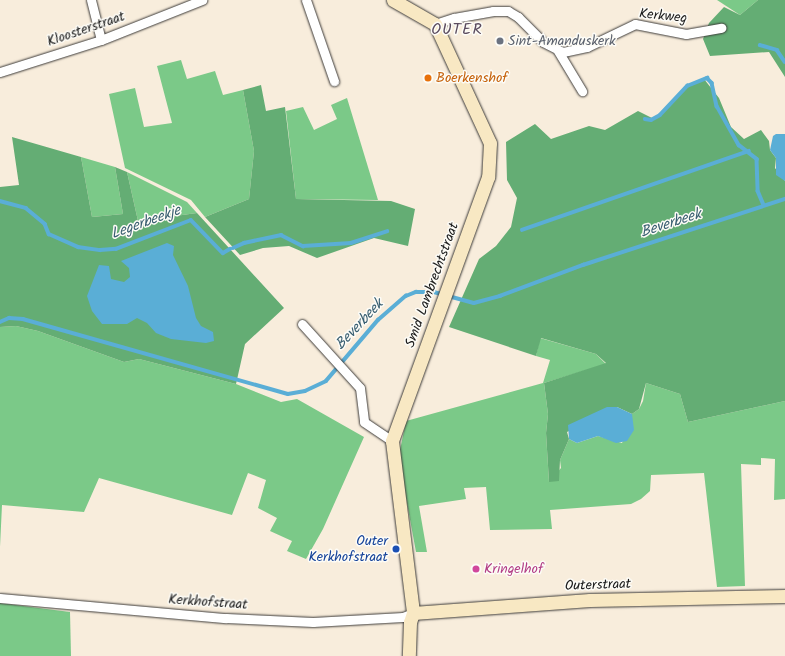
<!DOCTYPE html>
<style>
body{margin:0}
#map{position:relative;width:785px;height:656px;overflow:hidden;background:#f8eddc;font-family:Kalam,sans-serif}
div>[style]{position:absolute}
.green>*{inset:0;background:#7bc988}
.forest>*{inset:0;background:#64ad74}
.water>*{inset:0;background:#5aaed6}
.stream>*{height:3.5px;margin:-1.75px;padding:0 1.75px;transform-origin:1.75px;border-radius:1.75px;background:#5aaed6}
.roads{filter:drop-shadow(0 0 1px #3d3b39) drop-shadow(0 0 1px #3d3b39)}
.street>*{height:9px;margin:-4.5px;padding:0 4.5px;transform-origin:4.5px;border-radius:4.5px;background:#fff}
.secondary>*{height:13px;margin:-6.5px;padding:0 6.5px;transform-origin:6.5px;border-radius:6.5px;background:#f8e8c3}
.dots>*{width:11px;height:11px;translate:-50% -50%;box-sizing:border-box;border:2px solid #fdfcf7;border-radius:50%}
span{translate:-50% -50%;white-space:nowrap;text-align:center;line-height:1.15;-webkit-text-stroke:3px #fdfcf7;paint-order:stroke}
.street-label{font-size:14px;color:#1c1c1c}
.worship-label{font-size:14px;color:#5b616d}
.left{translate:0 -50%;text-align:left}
.food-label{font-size:14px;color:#c56008}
.transit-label{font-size:14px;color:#164399}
.right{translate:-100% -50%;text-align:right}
.hotel-label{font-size:14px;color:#b23c85}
.water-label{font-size:15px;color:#385e70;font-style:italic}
.quarter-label{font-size:16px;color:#5b4c5f;letter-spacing:1px}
</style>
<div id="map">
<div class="green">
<i style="clip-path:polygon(717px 0,758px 0,740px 15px)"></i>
<i style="clip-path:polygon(181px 60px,187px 79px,215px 71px,223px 95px,243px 90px,254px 151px,249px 199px,205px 217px,191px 200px,125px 168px,109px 94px,135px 88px,144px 127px,172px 123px,157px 66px)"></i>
<i style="clip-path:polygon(347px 98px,378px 200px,296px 199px,286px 111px,303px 107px,314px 130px,337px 119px,331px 105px)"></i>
<i style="clip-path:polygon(81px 157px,115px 167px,123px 214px,92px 217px)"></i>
<i style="clip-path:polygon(127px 172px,187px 202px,197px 213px,138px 221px)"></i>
<i style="clip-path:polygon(16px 326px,38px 331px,124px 362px,139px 359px,236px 384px,281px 402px,297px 399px,364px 437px,323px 529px,306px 559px,287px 551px,292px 541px,270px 531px,277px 518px,258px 508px,266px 480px,248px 473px,232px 515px,99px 478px,84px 512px,2px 505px,0 547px,0 327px)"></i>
<i style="clip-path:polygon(540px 338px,596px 354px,606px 364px,544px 383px,548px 414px,546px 433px,549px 482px,561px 468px,560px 460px,569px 439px,577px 443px,598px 436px,622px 443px,632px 418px,632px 414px,639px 409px,643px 401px,646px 383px,680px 394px,688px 422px,785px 401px,785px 499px,774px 500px,775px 459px,761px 458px,761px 465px,741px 464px,745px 586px,717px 587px,704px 473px,651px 475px,650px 491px,641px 499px,631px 504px,550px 510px,552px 529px,490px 530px,486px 487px,464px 488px,466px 499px,419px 506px,427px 552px,416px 552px,402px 476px,400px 450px,406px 421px,543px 383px,550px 360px,536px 356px)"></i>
<i style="clip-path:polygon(0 603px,70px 612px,71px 656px,0 656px)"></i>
</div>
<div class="forest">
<i style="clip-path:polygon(758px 0,785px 0,785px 77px,769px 52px,710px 56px,703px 39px,709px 23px,724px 7px,740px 15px)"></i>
<i style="clip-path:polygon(704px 79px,719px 98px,731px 127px,744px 139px,761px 130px,769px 141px,770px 150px,776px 158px,775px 168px,785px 181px,785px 401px,688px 422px,680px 394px,646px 383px,639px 409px,632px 414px,617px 407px,567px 432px,569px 439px,560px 460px,559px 481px,549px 482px,546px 433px,548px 414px,544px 383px,606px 363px,596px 354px,541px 338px,536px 356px,449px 327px,479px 259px,496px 246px,511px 227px,517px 198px,507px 180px,506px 142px,535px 124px,551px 139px,589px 126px,605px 130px,638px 111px,654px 119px,683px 89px)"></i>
<i style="clip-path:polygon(261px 85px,266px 111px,285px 107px,296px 199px,391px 201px,415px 209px,408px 246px,374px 238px,317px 258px,289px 246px,263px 248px,240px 255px,205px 217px,249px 199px,254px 151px,243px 90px)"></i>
<i style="clip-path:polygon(12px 137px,81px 157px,92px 217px,123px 214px,115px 167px,127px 172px,138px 221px,197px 213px,284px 308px,245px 344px,236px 384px,139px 359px,124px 362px,38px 331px,16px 326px,0 327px,0 187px,19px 185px)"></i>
</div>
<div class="water">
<i style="clip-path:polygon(776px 134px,785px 134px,785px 181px,776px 175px,776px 158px,770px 150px,773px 136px)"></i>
<i style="clip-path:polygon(167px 243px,174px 246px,173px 255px,188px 286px,196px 318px,201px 326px,213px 332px,214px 341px,206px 343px,171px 339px,156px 333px,147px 323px,137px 318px,127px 324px,102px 324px,92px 311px,87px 296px,99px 265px,109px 266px,111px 279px,124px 282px,130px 277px,129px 268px,121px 261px)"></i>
<i style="clip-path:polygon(607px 407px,617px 407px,632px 414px,634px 430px,627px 441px,616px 443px,598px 436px,577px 443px,569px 439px,568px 425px)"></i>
</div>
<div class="stream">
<i style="left:760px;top:45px;width:18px;rotate:16deg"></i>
<i style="left:777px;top:50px;width:14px;rotate:56deg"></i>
<i style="left:645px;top:119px;width:6px;rotate:9deg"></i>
<i style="left:651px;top:120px;width:10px;rotate:-29deg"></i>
<i style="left:660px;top:115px;width:40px;rotate:-47deg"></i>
<i style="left:687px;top:86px;width:22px;rotate:-22deg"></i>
<i style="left:707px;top:78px;width:7px;rotate:45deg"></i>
<i style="left:712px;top:83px;width:24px;rotate:78deg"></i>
<i style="left:717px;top:106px;width:45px;rotate:60.6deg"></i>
<i style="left:739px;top:145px;width:23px;rotate:38deg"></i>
<i style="left:757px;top:159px;width:32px;rotate:88deg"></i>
<i style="left:758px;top:191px;width:15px;rotate:67deg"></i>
<i style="left:0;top:201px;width:27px;rotate:15deg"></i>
<i style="left:26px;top:208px;width:25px;rotate:40deg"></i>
<i style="left:45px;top:224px;width:11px;rotate:68deg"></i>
<i style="left:49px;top:234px;width:32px;rotate:24deg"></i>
<i style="left:78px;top:247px;width:22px;rotate:8deg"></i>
<i style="left:100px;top:250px;width:16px;rotate:-4deg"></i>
<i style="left:116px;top:249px;width:80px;rotate:-21.1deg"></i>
<i style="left:191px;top:220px;width:46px;rotate:45.9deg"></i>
<i style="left:223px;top:253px;width:8px;rotate:-30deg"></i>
<i style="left:522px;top:230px;width:240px;rotate:-19.2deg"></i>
<i style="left:233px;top:248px;width:12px;rotate:-24deg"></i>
<i style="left:244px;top:243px;width:38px;rotate:-12deg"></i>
<i style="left:281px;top:235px;width:25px;rotate:27deg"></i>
<i style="left:303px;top:246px;width:48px;rotate:-3.6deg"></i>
<i style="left:351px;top:243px;width:38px;rotate:-18deg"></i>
<i style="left:0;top:322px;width:10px;rotate:-24deg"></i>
<i style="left:9px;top:318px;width:14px;rotate:4deg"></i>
<i style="left:23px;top:319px;width:275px;rotate:15.8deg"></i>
<i style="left:288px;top:394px;width:17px;rotate:-10deg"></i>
<i style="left:305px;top:391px;width:23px;rotate:-25deg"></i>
<i style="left:326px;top:381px;width:80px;rotate:-49.6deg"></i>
<i style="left:378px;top:320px;width:37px;rotate:-41deg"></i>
<i style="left:406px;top:296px;width:11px;rotate:-22deg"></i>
<i style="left:416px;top:292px;width:18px"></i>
<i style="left:434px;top:292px;width:41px;rotate:15.4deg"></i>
<i style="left:474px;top:303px;width:27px;rotate:-15deg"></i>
<i style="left:500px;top:296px;width:89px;rotate:-20.5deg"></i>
<i style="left:583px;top:265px;width:213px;rotate:-18.1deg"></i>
</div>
<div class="roads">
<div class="street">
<i style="left:91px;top:0;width:41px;rotate:76deg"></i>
<i style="left:306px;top:0;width:86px;rotate:70.9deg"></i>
<i style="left:435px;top:24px;width:20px;rotate:-18deg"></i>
<i style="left:454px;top:18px;width:40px;rotate:-10deg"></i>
<i style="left:493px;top:11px;width:15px"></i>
<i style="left:508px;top:11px;width:12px;rotate:31deg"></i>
<i style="left:518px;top:17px;width:35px;rotate:45deg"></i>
<i style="left:543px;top:42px;width:22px;rotate:27deg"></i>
<i style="left:563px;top:52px;width:25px;rotate:-12deg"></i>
<i style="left:587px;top:47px;width:53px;rotate:-25.6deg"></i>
<i style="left:635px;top:24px;width:52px;rotate:11.1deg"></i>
<i style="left:686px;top:34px;width:36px;rotate:-10deg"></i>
<i style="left:558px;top:51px;width:47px;rotate:59deg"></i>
<i style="left:0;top:72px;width:106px;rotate:-17.6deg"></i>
<i style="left:101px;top:40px;width:109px;rotate:-21.6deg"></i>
<i style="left:302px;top:324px;width:86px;rotate:47.8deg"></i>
<i style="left:360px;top:388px;width:34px;rotate:83deg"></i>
<i style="left:364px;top:422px;width:34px;rotate:34deg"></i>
<i style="left:0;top:598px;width:227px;rotate:5.1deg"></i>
<i style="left:226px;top:618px;width:87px;rotate:2.6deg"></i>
<i style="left:313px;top:622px;width:90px;rotate:-3.2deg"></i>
<i style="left:403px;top:617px;width:11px;rotate:-22deg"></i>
</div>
<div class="secondary">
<i style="left:393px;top:0;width:48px;rotate:29.7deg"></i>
<i style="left:435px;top:24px;width:131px;rotate:65.2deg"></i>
<i style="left:490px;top:143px;width:34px;rotate:93deg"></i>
<i style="left:488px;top:177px;width:281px;rotate:110deg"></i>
<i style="left:392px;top:441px;width:173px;rotate:83deg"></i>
<i style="left:413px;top:613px;width:9px;rotate:108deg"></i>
<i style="left:410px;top:622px;width:34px;rotate:92deg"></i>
<i style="left:413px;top:613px;width:177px;rotate:-4.2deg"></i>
<i style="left:590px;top:600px;width:195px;rotate:-1.2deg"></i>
</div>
</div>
<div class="dots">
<i style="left:500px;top:41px;background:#6b7280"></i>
<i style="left:428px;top:78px;background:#e8710a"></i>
<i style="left:396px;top:549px;background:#1a4fb4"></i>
<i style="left:476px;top:569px;background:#d1479c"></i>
</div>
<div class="street-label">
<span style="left:663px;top:16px;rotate:6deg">Kerkweg</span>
<span style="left:86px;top:29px;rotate:-19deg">Kloosterstraat</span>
<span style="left:432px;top:285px;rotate:-70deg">Smid Lambrechtstraat</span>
<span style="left:598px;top:585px;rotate:-2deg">Outerstraat</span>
<span style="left:208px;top:602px;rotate:4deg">Kerkhofstraat</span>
</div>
<div class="worship-label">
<span class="left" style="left:508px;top:41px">Sint-Amanduskerk</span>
</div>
<div class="food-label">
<span class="left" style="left:436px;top:78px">Boerkenshof</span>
</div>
<div class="transit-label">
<span class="right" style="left:388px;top:549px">Outer<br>Kerkhofstraat</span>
</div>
<div class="hotel-label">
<span class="left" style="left:484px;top:569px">Kringelhof</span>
</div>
<div class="water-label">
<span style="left:146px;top:223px;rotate:-20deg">Legerbeekje</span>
<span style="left:671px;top:224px;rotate:-18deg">Beverbeek</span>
<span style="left:360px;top:325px;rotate:-47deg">Beverbeek</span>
</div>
<div class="quarter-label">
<span style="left:457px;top:30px">OUTER</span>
</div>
</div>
